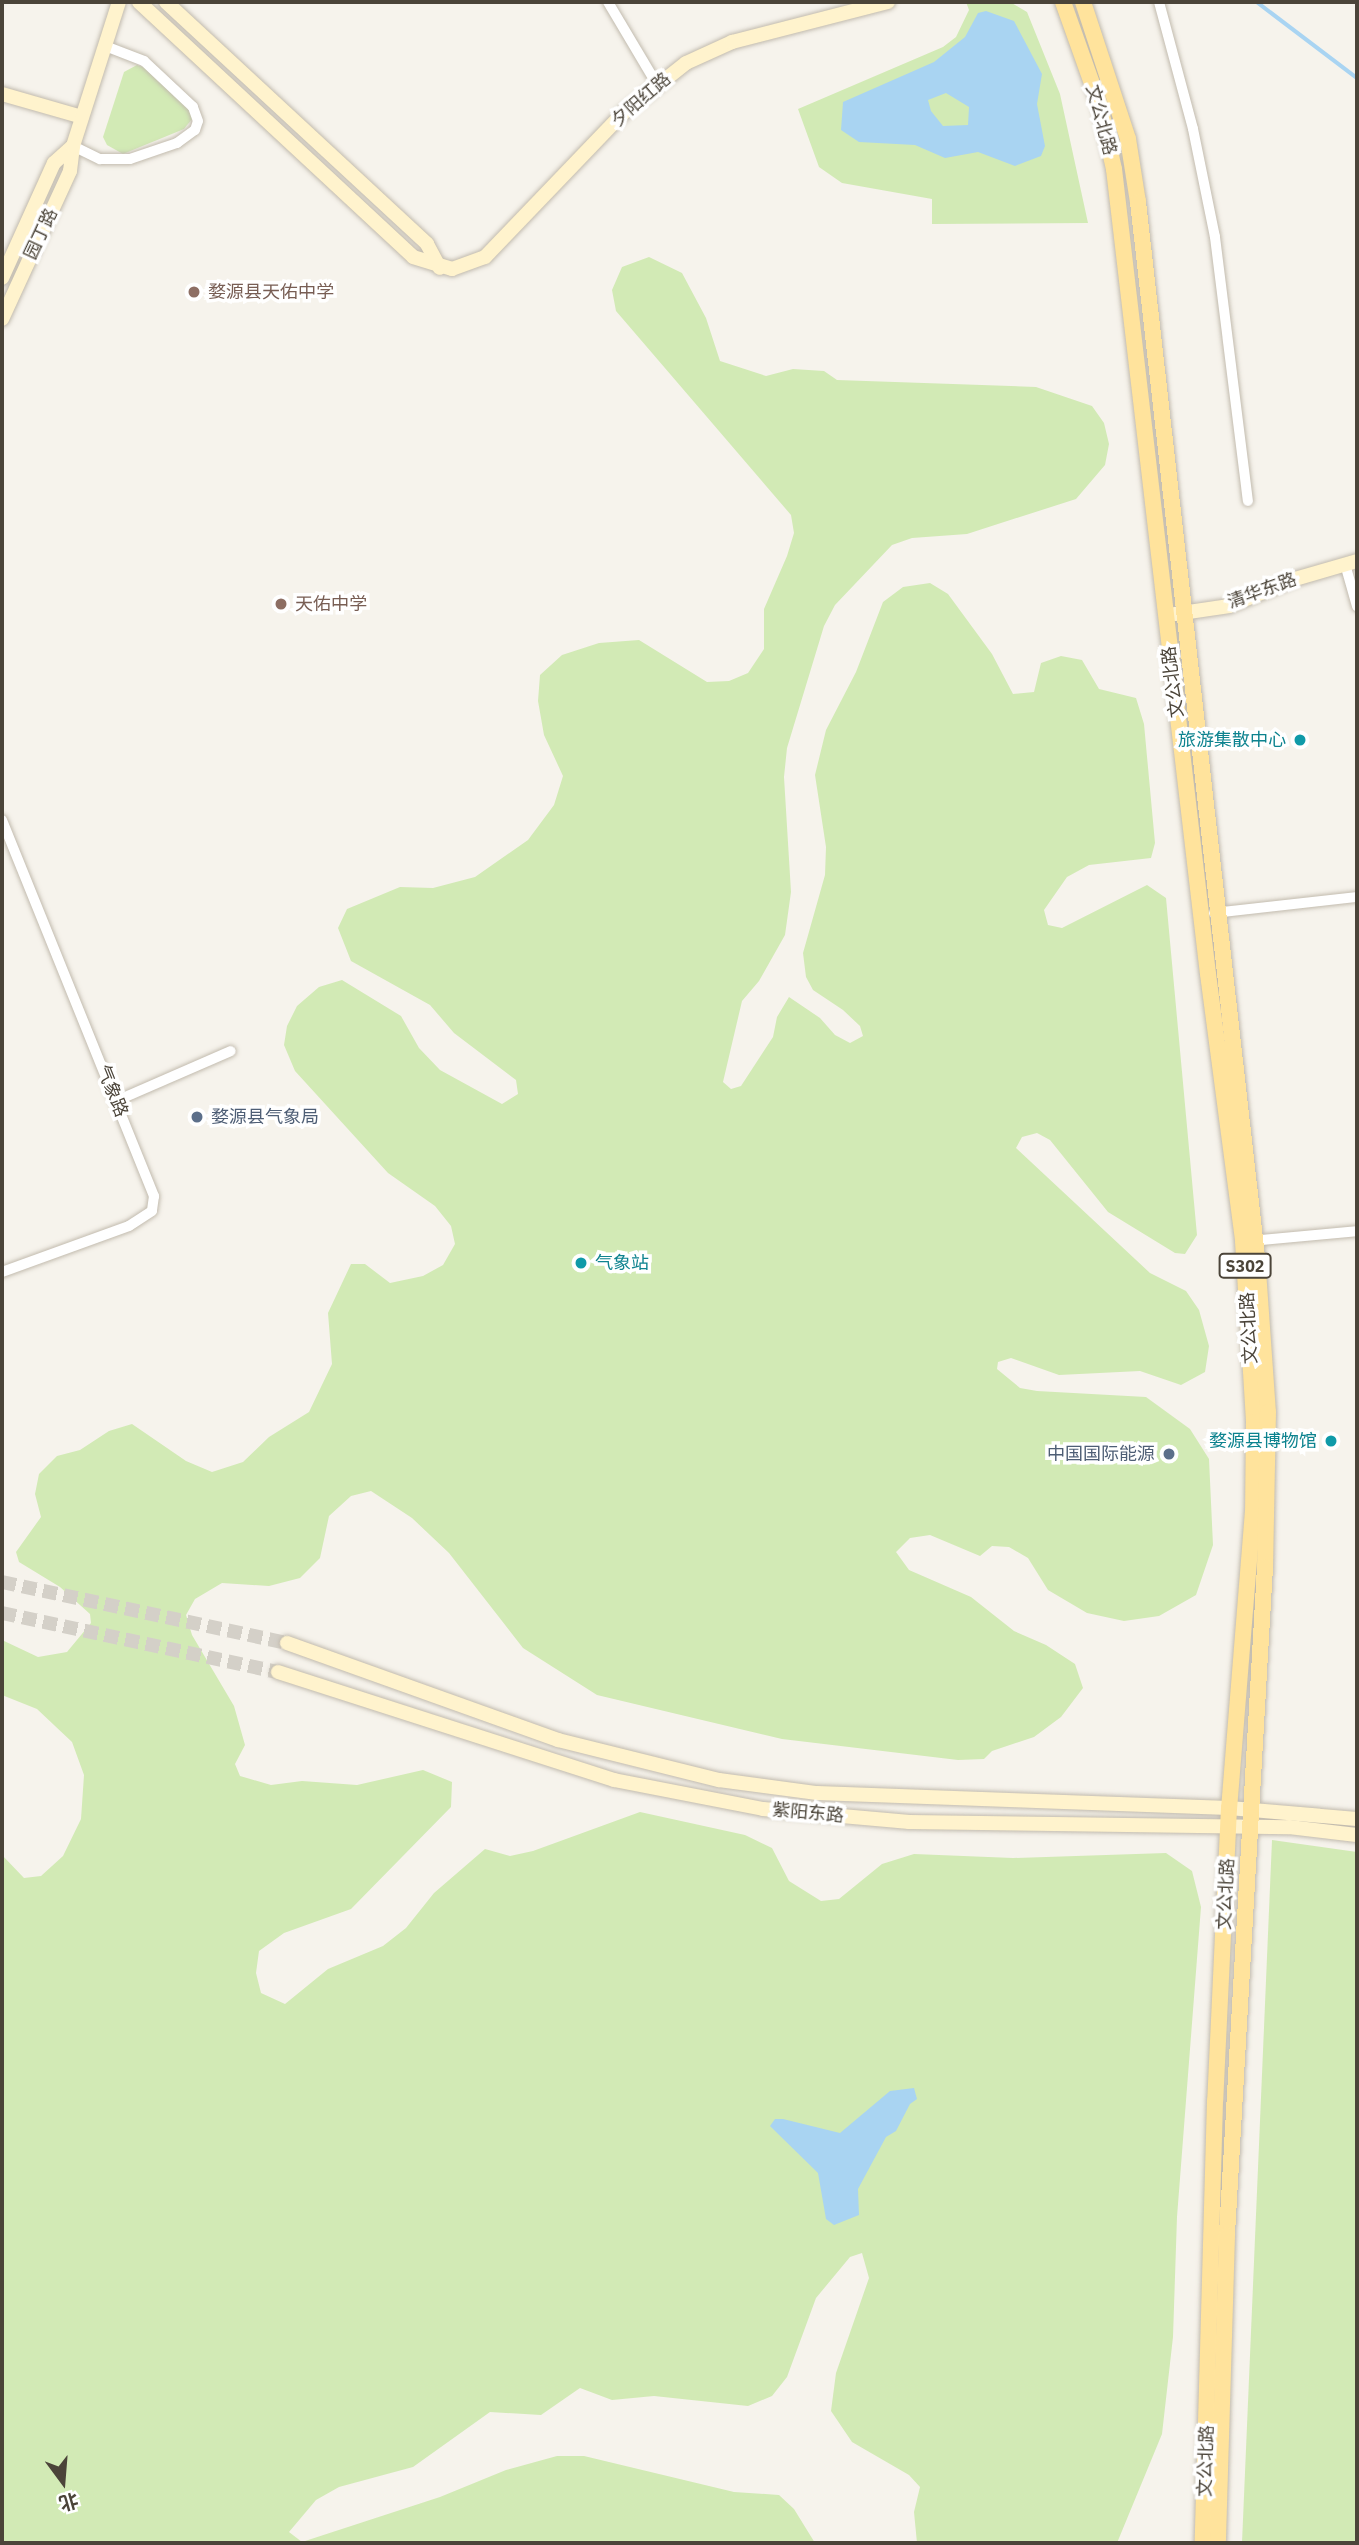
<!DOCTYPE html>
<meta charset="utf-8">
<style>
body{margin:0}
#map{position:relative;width:1359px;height:2545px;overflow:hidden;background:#f6f3ec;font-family:"IBM Plex Sans","Noto Sans SC",sans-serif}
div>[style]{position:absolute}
.green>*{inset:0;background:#d2eab5}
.water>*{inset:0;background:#a9d4f2}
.stream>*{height:3.5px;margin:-1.75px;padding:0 1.75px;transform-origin:1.75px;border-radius:1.75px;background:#a9d4f2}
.secondary-tunnel>*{height:14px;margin-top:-7px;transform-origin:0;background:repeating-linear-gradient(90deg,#d4d0c8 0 14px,transparent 0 21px)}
.roads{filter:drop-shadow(0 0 2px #c2bbae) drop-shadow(0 0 2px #c2bbae)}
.street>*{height:10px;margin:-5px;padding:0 5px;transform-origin:5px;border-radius:5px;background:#fff}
.secondary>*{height:14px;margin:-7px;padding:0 7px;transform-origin:7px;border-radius:7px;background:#fff3cd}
.primary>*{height:16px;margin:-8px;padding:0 8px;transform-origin:8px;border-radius:8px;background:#ffe39c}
.dots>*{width:19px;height:19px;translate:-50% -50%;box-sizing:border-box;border:4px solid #fff;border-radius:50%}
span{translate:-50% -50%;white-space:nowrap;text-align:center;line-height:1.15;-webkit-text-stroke:7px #fff;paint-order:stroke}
.shield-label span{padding:2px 5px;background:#fff;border:2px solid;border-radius:5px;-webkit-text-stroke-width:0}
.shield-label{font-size:16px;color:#4b4439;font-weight:700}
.street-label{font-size:18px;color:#4b4439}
.education-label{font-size:18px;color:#785e54}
.left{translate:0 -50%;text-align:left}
.culture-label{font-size:18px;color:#0d838f}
.right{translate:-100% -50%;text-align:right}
.service-label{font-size:18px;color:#4e5e75}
.frame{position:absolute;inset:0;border:4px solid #4b4439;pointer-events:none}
.north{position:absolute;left:28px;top:2447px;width:70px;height:70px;-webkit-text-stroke:5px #fff;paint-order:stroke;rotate:164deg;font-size:19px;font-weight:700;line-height:28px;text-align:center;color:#4b4439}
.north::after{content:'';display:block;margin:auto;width:24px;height:32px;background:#4b4439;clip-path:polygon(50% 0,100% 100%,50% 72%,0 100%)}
</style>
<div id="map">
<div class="green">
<i style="clip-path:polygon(966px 2px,1010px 2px,1027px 12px,1060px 94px,1088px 223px,932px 224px,932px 199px,842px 183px,819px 167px,798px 109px,943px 47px,956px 37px,969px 10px)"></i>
<i style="clip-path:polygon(137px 65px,149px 69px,192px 112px,192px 119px,184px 129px,123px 154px,107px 145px,103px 137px,124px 72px)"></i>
<i style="clip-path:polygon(649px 257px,682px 273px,706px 318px,720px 361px,766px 376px,793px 369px,824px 371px,837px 380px,1036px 387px,1092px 406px,1104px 423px,1109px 444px,1105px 465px,1076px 499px,967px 534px,912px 538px,892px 545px,835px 605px,824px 626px,787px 748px,784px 777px,791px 892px,785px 935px,759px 981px,742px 1001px,723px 1082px,731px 1089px,741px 1086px,773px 1037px,777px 1017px,789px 997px,820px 1018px,835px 1035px,850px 1043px,863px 1036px,860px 1026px,843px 1010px,813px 990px,806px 977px,803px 953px,825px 875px,826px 847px,815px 775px,826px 730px,856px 672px,883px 602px,903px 587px,930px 583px,948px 594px,992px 654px,1013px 694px,1034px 692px,1041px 663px,1061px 656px,1082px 660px,1099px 689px,1136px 698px,1144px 724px,1155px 843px,1151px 858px,1089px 865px,1067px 877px,1044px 910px,1048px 925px,1062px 928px,1147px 885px,1166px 898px,1197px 1235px,1185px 1254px,1175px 1253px,1108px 1212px,1050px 1140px,1037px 1133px,1022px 1137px,1016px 1148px,1150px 1273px,1186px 1291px,1199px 1310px,1209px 1346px,1205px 1372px,1181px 1385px,1140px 1371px,1059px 1375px,1011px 1358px,998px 1362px,997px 1369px,1020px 1388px,1037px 1391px,1146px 1397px,1190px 1429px,1209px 1459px,1213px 1545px,1196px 1595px,1159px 1616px,1124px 1621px,1087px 1613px,1048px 1590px,1028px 1558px,1009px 1547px,992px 1546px,980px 1556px,930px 1535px,910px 1538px,896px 1552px,909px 1570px,971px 1597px,1014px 1631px,1046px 1645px,1075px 1664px,1083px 1688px,1061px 1717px,1034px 1737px,992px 1751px,984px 1759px,958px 1760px,782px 1739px,597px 1695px,523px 1648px,449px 1553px,412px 1518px,371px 1491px,351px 1496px,329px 1516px,320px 1558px,300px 1578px,269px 1586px,222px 1583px,195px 1599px,186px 1615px,192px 1635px,234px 1706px,245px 1745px,235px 1764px,240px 1776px,271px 1785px,302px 1781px,357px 1785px,423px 1770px,452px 1782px,451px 1807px,351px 1909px,284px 1933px,259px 1951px,256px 1973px,261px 1993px,285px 2004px,328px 1969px,383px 1946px,406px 1928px,434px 1893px,485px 1849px,510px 1856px,533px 1851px,640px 1812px,745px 1835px,772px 1848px,789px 1881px,821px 1901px,839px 1899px,882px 1864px,914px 1854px,1013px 1858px,1166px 1853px,1192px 1871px,1201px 1907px,1177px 2217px,1173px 2337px,1162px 2434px,1117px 2543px,917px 2543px,914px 2512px,920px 2487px,909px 2475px,852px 2442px,831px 2411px,836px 2373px,869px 2278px,862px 2253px,850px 2257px,816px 2298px,787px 2377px,772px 2396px,748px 2406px,654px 2396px,612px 2400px,580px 2388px,541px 2415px,490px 2412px,413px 2467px,339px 2487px,316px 2500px,289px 2532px,302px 2542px,440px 2497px,506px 2470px,557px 2456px,584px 2456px,734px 2492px,779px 2495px,794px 2509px,815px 2543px,2px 2543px,2px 1855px,24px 1878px,41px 1876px,63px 1856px,81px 1819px,84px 1775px,72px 1742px,37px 1709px,2px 1695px,2px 1640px,38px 1657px,67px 1652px,91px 1623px,90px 1614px,60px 1587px,19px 1562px,16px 1552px,41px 1517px,35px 1494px,39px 1474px,57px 1456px,80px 1450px,109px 1431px,132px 1424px,186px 1461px,212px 1472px,243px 1462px,269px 1437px,309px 1412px,332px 1364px,328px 1313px,351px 1264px,365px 1264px,390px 1283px,423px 1276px,443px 1265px,455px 1244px,451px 1226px,435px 1206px,388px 1173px,295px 1071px,284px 1045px,287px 1026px,297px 1006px,319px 987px,342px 980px,401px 1016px,419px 1048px,440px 1070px,502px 1104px,518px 1094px,516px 1080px,454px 1033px,430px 1005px,351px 961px,338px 928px,347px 909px,400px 887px,433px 888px,475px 877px,528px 840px,554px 805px,563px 776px,544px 735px,538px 701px,540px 675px,562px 655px,599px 643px,639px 640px,707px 682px,729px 681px,748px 673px,764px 649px,764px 609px,787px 556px,794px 533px,791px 515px,616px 311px,612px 290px,622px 267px)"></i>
<i style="clip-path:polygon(1272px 1840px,1357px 1852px,1357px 2543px,1242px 2543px)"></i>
</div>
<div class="water">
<i style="clip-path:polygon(evenodd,986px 11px,1014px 21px,1042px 74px,1037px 104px,1045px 146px,1041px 156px,1015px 166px,978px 152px,945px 158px,915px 145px,859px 142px,841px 130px,843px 102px,934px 62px,965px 37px,978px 13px,986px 11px,946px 93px,969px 107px,968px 125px,943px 126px,931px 111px,928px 100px,946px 93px)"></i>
<i style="clip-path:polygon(914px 2088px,917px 2099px,910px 2104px,896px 2131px,886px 2137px,858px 2189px,859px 2215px,834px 2225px,826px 2219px,818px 2173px,770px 2126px,775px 2119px,783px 2119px,840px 2133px,890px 2091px)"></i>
</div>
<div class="stream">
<i style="left:1257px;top:2px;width:126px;rotate:37.2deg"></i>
</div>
<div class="secondary-tunnel">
<i style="left:2px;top:1582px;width:291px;rotate:12.1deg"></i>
<i style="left:2px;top:1613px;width:282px;rotate:12.1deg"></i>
</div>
<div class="roads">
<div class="street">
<i style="left:608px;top:2px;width:94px;rotate:59.3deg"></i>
<i style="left:1159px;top:2px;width:131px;rotate:75deg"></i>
<i style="left:1193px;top:129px;width:110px;rotate:78.5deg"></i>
<i style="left:1215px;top:237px;width:266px;rotate:82.9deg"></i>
<i style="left:73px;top:146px;width:30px;rotate:26deg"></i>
<i style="left:100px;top:159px;width:30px"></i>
<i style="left:130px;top:159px;width:50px;rotate:-18.8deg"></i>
<i style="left:177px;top:143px;width:22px;rotate:-36deg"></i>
<i style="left:195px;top:130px;width:9px;rotate:-72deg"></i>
<i style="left:198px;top:121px;width:15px;rotate:-110deg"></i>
<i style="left:193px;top:107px;width:67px;rotate:-136.8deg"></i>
<i style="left:144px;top:61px;width:42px;rotate:-159deg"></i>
<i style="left:1345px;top:564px;width:44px;rotate:74.1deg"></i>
<i style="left:2px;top:820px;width:406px;rotate:68deg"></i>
<i style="left:154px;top:1196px;width:15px;rotate:98deg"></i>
<i style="left:152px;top:1211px;width:27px;rotate:147deg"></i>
<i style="left:129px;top:1226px;width:135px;rotate:160.1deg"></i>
<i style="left:1214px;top:913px;width:144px;rotate:-6.4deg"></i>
<i style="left:116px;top:1101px;width:125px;rotate:-23.5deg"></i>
<i style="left:1250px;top:1241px;width:107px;rotate:-5.3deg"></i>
</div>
<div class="secondary">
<i style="left:139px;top:2px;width:374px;rotate:42.9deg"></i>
<i style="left:413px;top:257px;width:41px;rotate:17.1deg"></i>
<i style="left:452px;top:269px;width:35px;rotate:-20deg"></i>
<i style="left:485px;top:257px;width:199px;rotate:-46.2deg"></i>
<i style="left:623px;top:113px;width:80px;rotate:-38.4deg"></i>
<i style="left:686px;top:63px;width:51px;rotate:-24.5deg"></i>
<i style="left:732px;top:42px;width:161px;rotate:-14.4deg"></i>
<i style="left:166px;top:2px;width:356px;rotate:42.8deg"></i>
<i style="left:427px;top:244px;width:27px;rotate:62deg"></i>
<i style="left:2px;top:94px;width:83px;rotate:16deg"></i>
<i style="left:2px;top:278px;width:126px;rotate:-65.7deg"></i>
<i style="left:54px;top:163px;width:25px;rotate:-42deg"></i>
<i style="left:2px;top:319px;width:163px;rotate:-65.3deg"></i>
<i style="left:70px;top:171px;width:25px;rotate:-83deg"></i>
<i style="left:73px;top:146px;width:151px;rotate:-72.3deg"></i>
<i style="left:1175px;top:614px;width:55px;rotate:-8.4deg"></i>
<i style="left:1229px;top:606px;width:71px;rotate:-22.2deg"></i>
<i style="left:1295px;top:579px;width:65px;rotate:-16.2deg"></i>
<i style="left:287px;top:1643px;width:288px;rotate:19.7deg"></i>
<i style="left:558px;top:1740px;width:166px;rotate:14deg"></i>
<i style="left:719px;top:1780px;width:99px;rotate:7.6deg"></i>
<i style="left:817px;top:1793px;width:412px;rotate:2.1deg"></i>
<i style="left:1229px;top:1808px;width:128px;rotate:4.9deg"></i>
<i style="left:278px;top:1672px;width:353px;rotate:17.8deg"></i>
<i style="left:614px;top:1780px;width:152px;rotate:11deg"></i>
<i style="left:763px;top:1809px;width:147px;rotate:5.1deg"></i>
<i style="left:909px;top:1822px;width:380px;rotate:0.8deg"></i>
<i style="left:1289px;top:1827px;width:68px;rotate:6.7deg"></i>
</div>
<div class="primary">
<i style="left:1063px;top:2px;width:110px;rotate:70.4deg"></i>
<i style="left:1100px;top:106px;width:65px;rotate:77.5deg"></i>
<i style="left:1114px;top:169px;width:810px;rotate:83.34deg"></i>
<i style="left:1208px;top:974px;width:269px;rotate:82.5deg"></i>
<i style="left:1243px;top:1241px;width:181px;rotate:86.5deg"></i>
<i style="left:1254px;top:1422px;width:89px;rotate:90.6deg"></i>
<i style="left:1253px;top:1511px;width:298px;rotate:94.6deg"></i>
<i style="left:1229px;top:1808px;width:293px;rotate:92.7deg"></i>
<i style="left:1215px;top:2101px;width:442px;rotate:91.6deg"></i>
<i style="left:1083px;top:2px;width:144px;rotate:71.8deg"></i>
<i style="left:1128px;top:139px;width:64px;rotate:81deg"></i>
<i style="left:1138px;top:202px;width:1061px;rotate:83.56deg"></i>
<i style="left:1257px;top:1256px;width:156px;rotate:86deg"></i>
<i style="left:1268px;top:1412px;width:155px;rotate:91.1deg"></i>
<i style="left:1265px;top:1567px;width:669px;rotate:93.26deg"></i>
<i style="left:1227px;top:2235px;width:308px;rotate:91.7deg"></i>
</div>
</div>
<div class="dots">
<i style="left:194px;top:292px;background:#8d6e63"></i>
<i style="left:281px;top:604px;background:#8d6e63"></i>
<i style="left:1300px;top:740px;background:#0f9aa8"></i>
<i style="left:197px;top:1117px;background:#5c6f8a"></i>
<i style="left:581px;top:1263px;background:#0f9aa8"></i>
<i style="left:1331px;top:1441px;background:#0f9aa8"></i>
<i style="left:1169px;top:1454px;background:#5c6f8a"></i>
</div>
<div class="shield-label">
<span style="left:1245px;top:1266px">S302</span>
</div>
<div class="street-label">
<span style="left:641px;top:100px;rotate:-41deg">夕阳红路</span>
<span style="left:1101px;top:120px;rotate:75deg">文公北路</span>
<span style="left:41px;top:234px;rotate:-65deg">园丁路</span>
<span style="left:1262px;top:591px;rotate:-20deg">清华东路</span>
<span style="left:1173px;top:682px;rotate:-97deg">文公北路</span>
<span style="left:112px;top:1091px;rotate:68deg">气象路</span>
<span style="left:1249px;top:1328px;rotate:-93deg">文公北路</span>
<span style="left:808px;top:1813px;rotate:5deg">紫阳东路</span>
<span style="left:1226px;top:1894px;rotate:-87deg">文公北路</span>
<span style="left:1206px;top:2461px;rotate:-88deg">文公北路</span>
</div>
<div class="education-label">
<span class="left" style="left:208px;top:292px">婺源县天佑中学</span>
<span class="left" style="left:295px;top:604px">天佑中学</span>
</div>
<div class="culture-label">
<span class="right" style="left:1286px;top:740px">旅游集散中心</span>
<span class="left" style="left:595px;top:1263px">气象站</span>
<span class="right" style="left:1317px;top:1441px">婺源县博物馆</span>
</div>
<div class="service-label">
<span class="left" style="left:211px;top:1117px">婺源县气象局</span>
<span class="right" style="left:1155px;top:1454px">中国国际能源</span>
</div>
<div class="frame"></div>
<div class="north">北</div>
</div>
